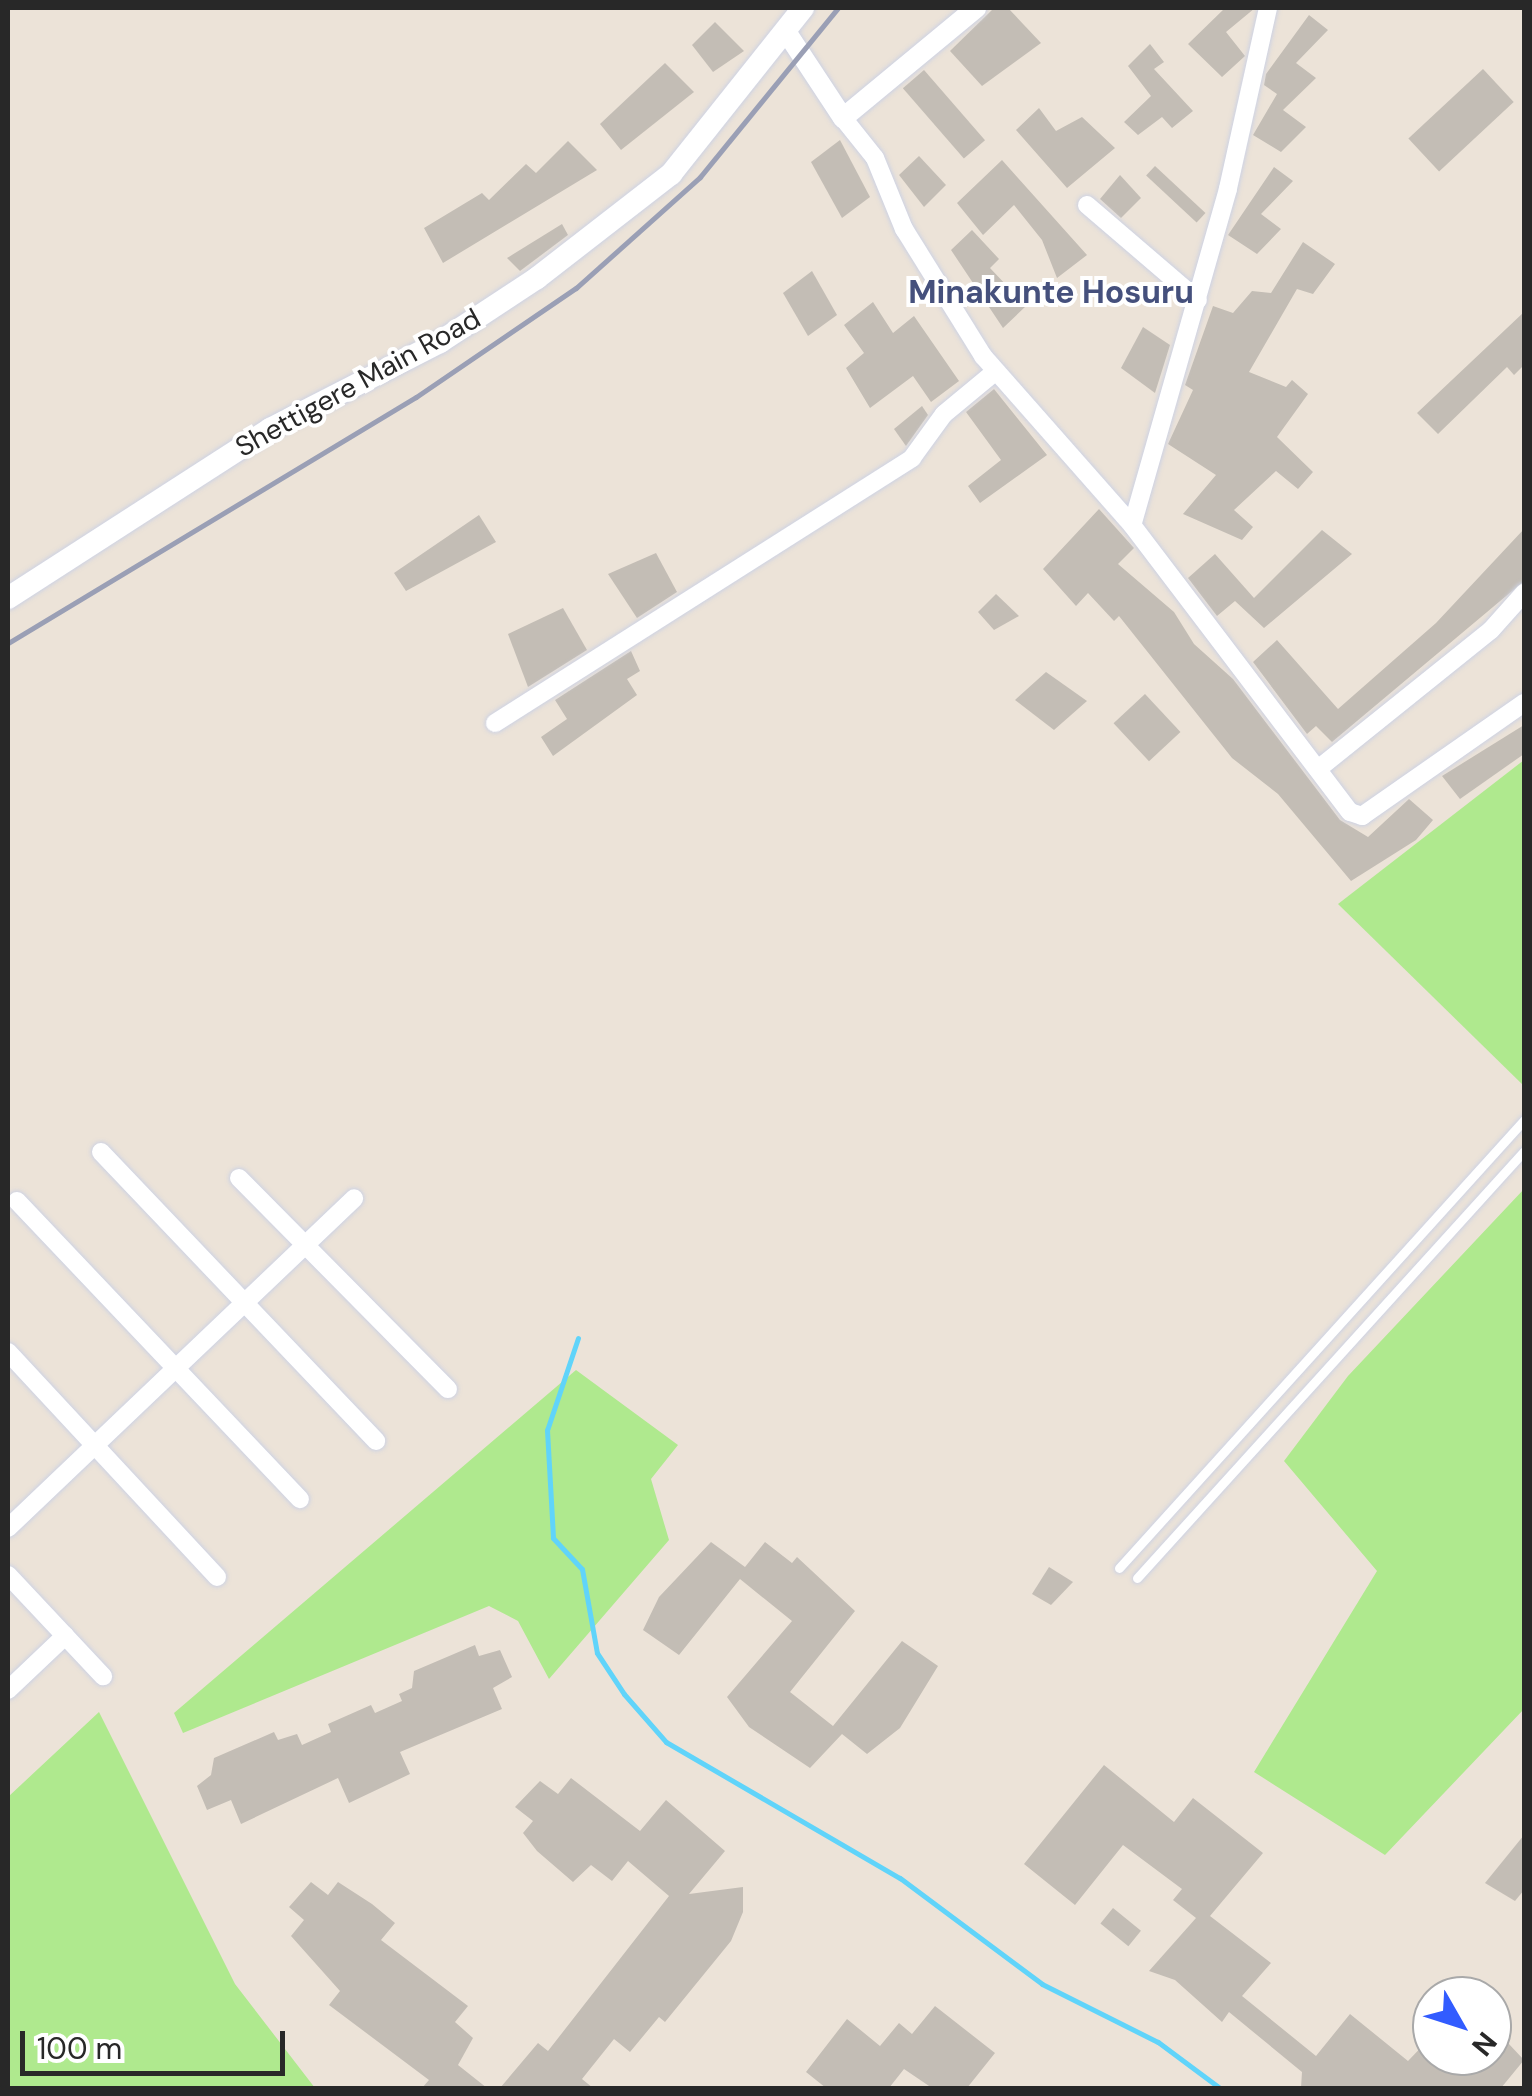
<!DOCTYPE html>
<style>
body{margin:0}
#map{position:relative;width:1532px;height:2096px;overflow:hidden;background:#ece3d8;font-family:"DM Sans",sans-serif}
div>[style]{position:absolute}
.green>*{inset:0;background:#afe98e}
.stream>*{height:5px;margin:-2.5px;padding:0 2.5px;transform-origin:2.5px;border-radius:2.5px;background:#60d4fa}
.building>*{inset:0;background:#c3bdb5;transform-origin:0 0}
.roads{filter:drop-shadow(0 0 2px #cdd2e3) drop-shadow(0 0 2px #cdd2e3)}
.service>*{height:9px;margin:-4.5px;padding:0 4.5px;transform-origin:4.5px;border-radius:4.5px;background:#fff}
.minor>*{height:18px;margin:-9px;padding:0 9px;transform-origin:9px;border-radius:9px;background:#fff}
.tertiary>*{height:20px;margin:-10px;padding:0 10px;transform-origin:10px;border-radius:10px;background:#fff}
.secondary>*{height:22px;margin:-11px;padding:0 11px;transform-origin:11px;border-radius:11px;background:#fff}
.rail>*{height:5px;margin:-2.5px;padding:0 2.5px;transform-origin:2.5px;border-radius:2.5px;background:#9a9fb5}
span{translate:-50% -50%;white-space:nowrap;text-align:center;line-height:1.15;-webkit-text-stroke:8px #fff;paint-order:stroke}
.street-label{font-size:28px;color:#282828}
.quarter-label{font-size:32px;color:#45507c;font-weight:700}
.frame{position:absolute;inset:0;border:10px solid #282828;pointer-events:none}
.north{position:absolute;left:1412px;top:1976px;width:100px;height:100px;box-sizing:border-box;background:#fff;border:2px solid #a9a9a9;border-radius:50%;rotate:129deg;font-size:28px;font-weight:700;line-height:40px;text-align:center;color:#282828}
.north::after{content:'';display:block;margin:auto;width:35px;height:45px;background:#325cff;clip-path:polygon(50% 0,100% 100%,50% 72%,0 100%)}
.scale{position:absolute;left:20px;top:2031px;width:265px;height:45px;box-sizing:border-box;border:5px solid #282828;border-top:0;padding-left:12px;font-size:30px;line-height:35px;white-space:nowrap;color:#282828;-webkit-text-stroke:8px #fff;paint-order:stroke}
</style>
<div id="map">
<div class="green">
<i style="clip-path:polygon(1524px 760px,1524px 1086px,1338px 904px)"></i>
<i style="clip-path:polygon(1524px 1189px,1524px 1709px,1385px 1855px,1254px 1772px,1377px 1571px,1284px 1461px,1348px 1376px)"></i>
<i style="clip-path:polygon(576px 1370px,678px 1445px,651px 1479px,669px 1540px,549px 1679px,518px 1621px,489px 1606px,183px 1733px,174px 1713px)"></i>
<i style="clip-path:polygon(99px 1712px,235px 1984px,315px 2088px,8px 2088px,8px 1797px)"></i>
</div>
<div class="stream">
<i style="left:578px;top:1338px;width:97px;rotate:108.6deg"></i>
<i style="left:547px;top:1430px;width:108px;rotate:86.8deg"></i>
<i style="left:553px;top:1538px;width:42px;rotate:46.9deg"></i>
<i style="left:582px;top:1569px;width:85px;rotate:79.9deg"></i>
<i style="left:597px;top:1653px;width:49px;rotate:56.6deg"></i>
<i style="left:624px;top:1694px;width:64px;rotate:48.8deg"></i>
<i style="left:666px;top:1742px;width:271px;rotate:30.2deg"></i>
<i style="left:900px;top:1878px;width:177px;rotate:36.7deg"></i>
<i style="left:1042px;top:1984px;width:130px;rotate:26.6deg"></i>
<i style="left:1158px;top:2042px;width:77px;rotate:36.6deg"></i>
</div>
<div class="building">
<i style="clip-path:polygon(994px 8px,1008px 8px,1041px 43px,982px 86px,950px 51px)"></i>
<i style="clip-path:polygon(1225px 8px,1255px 8px,1226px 32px,1245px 56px,1222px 77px,1188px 44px)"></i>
<i style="clip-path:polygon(1309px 15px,1328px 30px,1296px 63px,1316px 78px,1283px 110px,1306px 127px,1281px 152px,1253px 135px,1277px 94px,1264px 85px,1266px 74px)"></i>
<i style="clip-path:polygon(715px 22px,744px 51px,713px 72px,692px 45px)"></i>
<i style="clip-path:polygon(1150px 44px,1164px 62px,1154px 69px,1193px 111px,1172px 128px,1162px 117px,1138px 135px,1124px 122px,1151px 96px,1128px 66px)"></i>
<i style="clip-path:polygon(665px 63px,694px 92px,621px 150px,600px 124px)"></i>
<i style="left:1483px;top:69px;width:45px;height:102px;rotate:47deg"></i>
<i style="left:924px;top:70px;width:93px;height:28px;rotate:49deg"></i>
<i style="clip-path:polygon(1039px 108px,1056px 131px,1082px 117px,1115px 148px,1067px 188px,1016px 130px)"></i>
<i style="clip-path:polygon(840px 140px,870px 197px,842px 218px,811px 162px)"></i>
<i style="clip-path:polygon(568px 141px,597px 170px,443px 263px,424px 228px,482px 193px,489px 200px,526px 164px,536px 173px)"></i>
<i style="clip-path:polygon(919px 156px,946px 185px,924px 207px,899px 175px)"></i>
<i style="clip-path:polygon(1002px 160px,1087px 255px,1057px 278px,1042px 240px,1014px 205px,983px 235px,957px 203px)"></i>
<i style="left:1155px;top:166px;width:69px;height:13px;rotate:43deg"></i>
<i style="clip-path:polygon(1274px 167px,1293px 181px,1261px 214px,1281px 229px,1257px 254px,1228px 235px)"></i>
<i style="clip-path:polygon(1120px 175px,1141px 198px,1121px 218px,1100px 199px)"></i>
<i style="clip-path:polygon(562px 224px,568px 235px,520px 271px,507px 258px)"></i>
<i style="clip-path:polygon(972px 230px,999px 259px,990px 268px,1026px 306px,1003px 328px,951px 250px)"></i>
<i style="clip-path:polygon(1303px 242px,1335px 264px,1313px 294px,1297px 289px,1249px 372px,1286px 387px,1292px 380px,1308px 394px,1277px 437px,1313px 472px,1298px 489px,1276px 471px,1234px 510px,1253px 527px,1242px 540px,1183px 514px,1216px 475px,1168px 444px,1193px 390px,1185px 385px,1213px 306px,1233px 313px,1252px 291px,1271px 293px)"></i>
<i style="clip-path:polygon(812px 271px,837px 315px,808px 336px,783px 293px)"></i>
<i style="clip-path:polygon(873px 302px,893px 333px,914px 316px,959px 381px,931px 402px,913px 376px,870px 408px,846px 368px,864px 353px,844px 325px)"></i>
<i style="clip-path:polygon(1524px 312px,1524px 365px,1514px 375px,1507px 367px,1438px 434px,1417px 413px)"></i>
<i style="clip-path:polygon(1143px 327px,1170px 345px,1155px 393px,1121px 368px)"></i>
<i style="clip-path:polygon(994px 389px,1047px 455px,980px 503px,968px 486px,1001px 460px,966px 412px)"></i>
<i style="clip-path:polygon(922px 406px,928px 415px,906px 446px,894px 429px)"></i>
<i style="clip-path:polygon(1099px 509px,1134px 548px,1118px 564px,1174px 612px,1194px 644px,1233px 679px,1340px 820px,1368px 837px,1409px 799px,1433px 820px,1416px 840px,1351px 881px,1278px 794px,1232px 758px,1119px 616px,1114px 621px,1088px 593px,1076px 606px,1043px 569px)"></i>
<i style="clip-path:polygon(479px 515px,496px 542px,406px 591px,394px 573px)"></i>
<i style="clip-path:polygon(1524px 529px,1524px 581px,1332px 742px,1316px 726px,1307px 734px,1253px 662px,1277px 640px,1338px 709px,1436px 623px)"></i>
<i style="clip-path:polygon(1322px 530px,1352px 554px,1264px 628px,1235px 601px,1217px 616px,1188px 578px,1215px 554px,1254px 598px)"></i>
<i style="clip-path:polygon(656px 553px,677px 592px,637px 618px,608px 574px)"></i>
<i style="clip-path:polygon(996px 594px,1019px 616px,994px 630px,978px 612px)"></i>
<i style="clip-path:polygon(563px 608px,587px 650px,528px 687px,508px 634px)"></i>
<i style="clip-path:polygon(631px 651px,640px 671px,627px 679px,637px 695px,553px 756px,541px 737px,567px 719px,555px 700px)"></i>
<i style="clip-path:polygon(1046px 672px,1087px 701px,1054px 730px,1015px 700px)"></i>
<i style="left:1145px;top:694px;width:52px;height:43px;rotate:47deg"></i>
<i style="clip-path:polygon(1524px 725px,1524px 754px,1460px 799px,1442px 776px)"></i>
<i style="clip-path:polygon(711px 1542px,745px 1567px,765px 1542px,792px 1563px,797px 1557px,855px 1611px,790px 1692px,833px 1726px,902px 1641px,938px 1666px,900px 1728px,867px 1754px,842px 1734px,810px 1768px,749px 1727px,727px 1697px,792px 1621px,740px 1579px,679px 1655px,643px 1630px,659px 1597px)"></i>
<i style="clip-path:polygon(1049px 1567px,1073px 1582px,1051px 1605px,1032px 1594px)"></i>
<i style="clip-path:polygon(475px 1645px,479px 1656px,500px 1650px,512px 1677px,493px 1688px,502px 1709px,400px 1752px,410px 1774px,349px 1803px,338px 1778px,241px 1824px,231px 1800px,207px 1810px,197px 1786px,211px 1775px,214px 1758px,274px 1732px,278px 1740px,297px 1734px,302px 1745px,331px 1732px,328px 1724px,371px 1705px,375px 1713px,402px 1701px,399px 1694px,412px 1688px,414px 1671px)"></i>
<i style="clip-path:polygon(1104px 1765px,1174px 1822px,1193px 1798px,1263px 1853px,1210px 1916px,1271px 1963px,1242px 1996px,1316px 2056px,1350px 2014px,1408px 2061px,1432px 2036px,1432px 2056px,1492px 2056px,1492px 2026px,1524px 2060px,1501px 2088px,1301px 2088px,1302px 2072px,1229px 2012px,1222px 2022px,1175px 1980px,1149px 1971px,1196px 1918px,1173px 1900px,1182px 1889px,1123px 1845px,1075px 1905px,1024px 1864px)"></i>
<i style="clip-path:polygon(571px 1778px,640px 1831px,666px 1800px,725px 1851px,689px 1894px,743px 1887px,743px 1912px,731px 1941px,665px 2022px,659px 2017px,630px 2052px,614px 2039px,582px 2079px,593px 2088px,500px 2088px,538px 2043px,548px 2051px,669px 1896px,628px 1861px,612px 1881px,591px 1865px,573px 1882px,537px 1851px,523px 1833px,533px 1821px,515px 1807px,540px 1781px,558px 1794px)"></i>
<i style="clip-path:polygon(1524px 1835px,1524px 1890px,1515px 1901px,1485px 1883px)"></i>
<i style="clip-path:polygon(311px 1882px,328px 1895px,338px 1882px,372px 1904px,395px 1923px,381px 1940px,468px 2006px,455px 2022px,473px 2038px,458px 2065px,487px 2088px,422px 2088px,429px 2080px,329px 2005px,340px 1991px,291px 1936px,304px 1920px,289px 1907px)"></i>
<i style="left:1113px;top:1908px;width:36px;height:20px;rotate:39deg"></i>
<i style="clip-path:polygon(935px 2006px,995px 2053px,967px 2088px,932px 2088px,904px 2069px,889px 2088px,826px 2088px,806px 2072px,847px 2019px,880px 2046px,899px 2023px,912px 2034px)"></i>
</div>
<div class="roads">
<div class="service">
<i style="left:1119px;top:1568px;width:604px;rotate:-47.89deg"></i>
<i style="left:1137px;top:1578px;width:576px;rotate:-47.81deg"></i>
</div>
<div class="minor">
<i style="left:1268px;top:8px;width:185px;rotate:102.5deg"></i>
<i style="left:1228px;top:189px;width:349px;rotate:105.9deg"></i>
<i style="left:1132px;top:525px;width:360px;rotate:52.8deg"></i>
<i style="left:1350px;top:812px;width:13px;rotate:18deg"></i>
<i style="left:1362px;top:816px;width:198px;rotate:-34.9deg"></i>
<i style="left:843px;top:118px;width:51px;rotate:51.3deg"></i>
<i style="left:875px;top:158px;width:77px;rotate:67.8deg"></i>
<i style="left:904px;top:229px;width:150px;rotate:58.1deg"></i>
<i style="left:983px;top:356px;width:225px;rotate:48.6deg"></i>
<i style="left:1087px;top:205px;width:146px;rotate:40.6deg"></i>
<i style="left:495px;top:723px;width:494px;rotate:-32.4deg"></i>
<i style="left:912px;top:458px;width:54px;rotate:-54deg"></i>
<i style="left:944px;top:414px;width:67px;rotate:-39.6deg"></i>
<i style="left:1318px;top:769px;width:222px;rotate:-38.8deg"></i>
<i style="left:1491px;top:630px;width:50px;rotate:-48.3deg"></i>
<i style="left:101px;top:1152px;width:399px;rotate:46.4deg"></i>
<i style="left:239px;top:1178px;width:297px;rotate:45.3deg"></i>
<i style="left:17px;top:1201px;width:411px;rotate:46.5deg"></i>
<i style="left:8px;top:1352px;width:307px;rotate:47.1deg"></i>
<i style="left:8px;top:1528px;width:478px;rotate:-43.6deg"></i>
<i style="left:8px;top:1575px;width:139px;rotate:46.8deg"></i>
<i style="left:8px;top:1690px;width:79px;rotate:-43.5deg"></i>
</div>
<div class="tertiary">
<i style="left:787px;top:33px;width:102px;rotate:56.6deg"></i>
<i style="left:843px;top:118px;width:173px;rotate:-39.6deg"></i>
</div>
<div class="secondary">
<i style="left:8px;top:598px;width:312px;rotate:-32.8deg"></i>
<i style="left:270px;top:429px;width:191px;rotate:-27.1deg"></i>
<i style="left:440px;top:342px;width:116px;rotate:-33.4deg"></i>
<i style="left:537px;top:278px;width:170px;rotate:-37.8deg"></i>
<i style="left:671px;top:174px;width:212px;rotate:-51.5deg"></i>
</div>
</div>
<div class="rail">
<i style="left:8px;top:643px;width:476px;rotate:-31.1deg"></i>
<i style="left:416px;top:397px;width:194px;rotate:-34.3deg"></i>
<i style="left:576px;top:288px;width:166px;rotate:-41.8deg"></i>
<i style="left:700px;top:177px;width:218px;rotate:-50.8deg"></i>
</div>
<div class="street-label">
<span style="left:358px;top:383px;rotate:-29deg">Shettigere Main Road</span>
</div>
<div class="quarter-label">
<span style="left:1051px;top:292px">Minakunte Hosuru</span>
</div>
<div class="frame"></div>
<div class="north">N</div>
<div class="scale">100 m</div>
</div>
